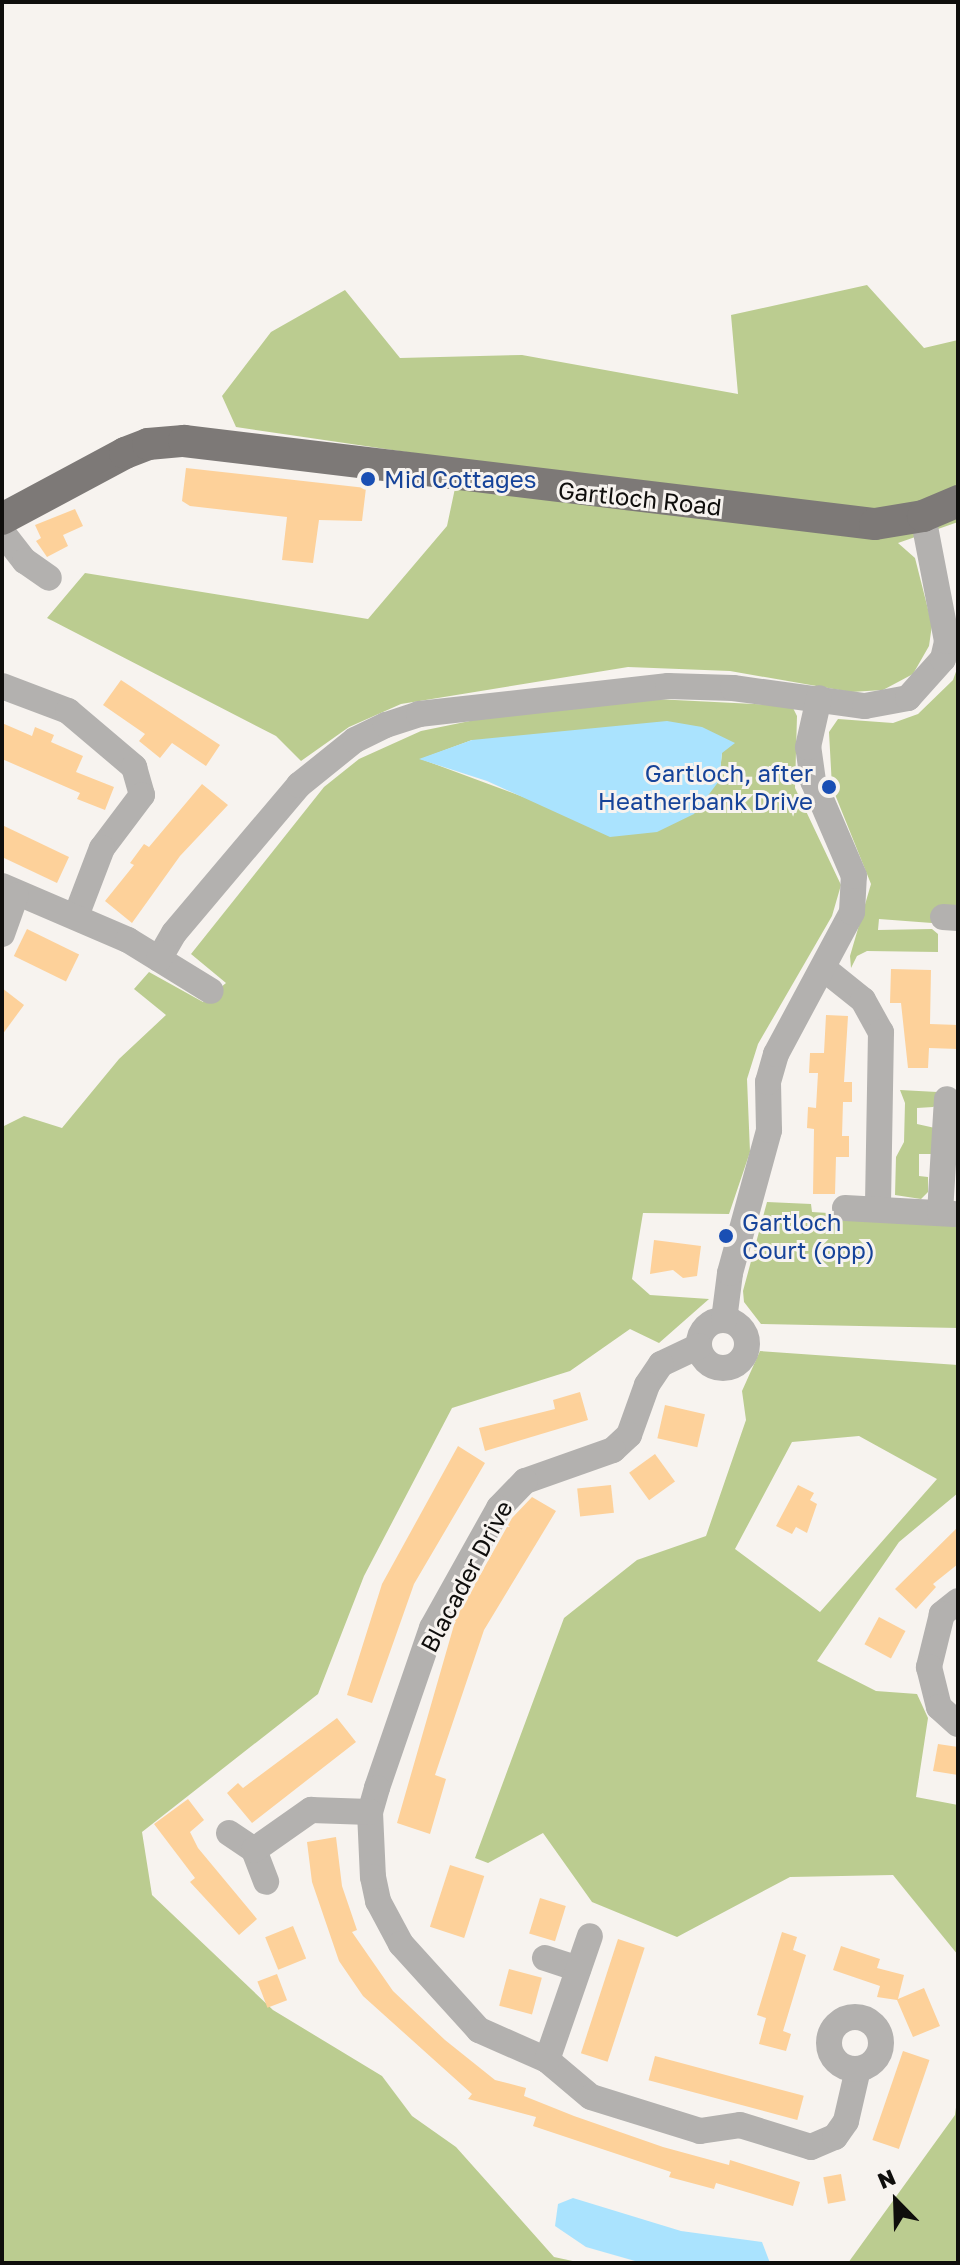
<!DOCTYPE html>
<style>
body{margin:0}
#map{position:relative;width:960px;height:2265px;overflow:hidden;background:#f7f3ef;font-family:"Golos Text",sans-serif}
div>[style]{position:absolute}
.green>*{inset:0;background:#bbcc90}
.water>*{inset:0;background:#aae3fe}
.building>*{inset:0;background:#fdd19a;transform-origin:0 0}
.minor>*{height:26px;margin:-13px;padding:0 13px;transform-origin:13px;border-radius:13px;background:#b3b1af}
.minor>.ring{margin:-13px;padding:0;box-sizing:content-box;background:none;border:26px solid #b3b1af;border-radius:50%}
.major>*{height:32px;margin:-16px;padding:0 16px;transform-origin:16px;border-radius:16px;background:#7d7977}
.dots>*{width:22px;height:22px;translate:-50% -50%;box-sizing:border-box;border:4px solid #f7f3ef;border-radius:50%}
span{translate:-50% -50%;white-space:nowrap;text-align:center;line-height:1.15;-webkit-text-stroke:6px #f7f3ef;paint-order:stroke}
.transit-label{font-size:24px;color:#164399}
.left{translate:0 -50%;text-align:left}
.right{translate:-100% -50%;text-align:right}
.street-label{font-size:24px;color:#0f0e0c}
.frame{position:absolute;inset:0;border:4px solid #0f0e0c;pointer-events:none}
.north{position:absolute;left:856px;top:2161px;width:80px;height:80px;-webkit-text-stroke:6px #f7f3ef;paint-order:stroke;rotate:337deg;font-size:22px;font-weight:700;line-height:32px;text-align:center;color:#0f0e0c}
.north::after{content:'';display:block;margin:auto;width:28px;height:36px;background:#0f0e0c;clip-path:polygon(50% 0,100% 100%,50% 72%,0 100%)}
</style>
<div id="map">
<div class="green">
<i style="clip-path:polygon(867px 285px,924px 348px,958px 340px,958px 522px,898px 543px,915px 558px,932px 625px,929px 646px,913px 674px,883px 690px,851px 692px,730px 671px,628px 667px,401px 704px,349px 727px,301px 761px,276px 736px,47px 618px,85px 573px,368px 619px,447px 526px,461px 460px,236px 427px,222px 396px,271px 332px,345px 290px,400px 358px,522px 355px,738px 394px,731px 315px)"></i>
<i style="clip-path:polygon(958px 666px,958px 910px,932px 923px,879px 919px,878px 930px,932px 929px,938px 934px,938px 952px,867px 951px,857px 956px,851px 968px,850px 956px,871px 884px,832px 787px,829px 732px,838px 719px,893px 723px,918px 714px,953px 680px)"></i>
<i style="clip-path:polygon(evenodd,655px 699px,792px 706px,797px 716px,795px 788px,841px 885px,832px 916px,758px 1044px,747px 1079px,750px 1152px,729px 1214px,643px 1213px,632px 1279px,650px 1295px,709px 1299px,659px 1343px,630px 1329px,570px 1371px,452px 1408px,364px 1576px,318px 1694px,142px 1832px,152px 1895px,273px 2010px,382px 2076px,412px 2116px,456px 2147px,554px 2257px,582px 2263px,2px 2263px,2px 1127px,24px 1116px,62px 1128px,119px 1059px,166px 1015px,134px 989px,149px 972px,203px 1002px,226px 983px,191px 954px,324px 787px,359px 759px,421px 731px,504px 714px,655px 699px,472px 740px,722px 753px,719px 781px,537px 802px,421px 759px,472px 740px)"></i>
<i style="clip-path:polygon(900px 1090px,956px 1093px,933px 1107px,917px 1108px,917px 1124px,935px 1128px,935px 1154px,919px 1154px,919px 1176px,928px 1177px,928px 1192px,921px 1199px,895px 1195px,896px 1157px,904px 1142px,905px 1103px)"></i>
<i style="clip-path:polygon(767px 1202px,811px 1204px,812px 1212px,958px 1221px,958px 1328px,761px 1324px,744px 1302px,743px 1291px)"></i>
<i style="clip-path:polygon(evenodd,760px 1351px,958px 1365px,958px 1493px,899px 1542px,817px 1661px,876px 1691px,917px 1694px,928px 1718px,916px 1797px,958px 1805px,958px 1955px,893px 1875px,790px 1877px,677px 1937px,592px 1902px,543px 1833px,488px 1863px,475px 1858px,564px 1618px,637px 1560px,706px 1536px,746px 1420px,742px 1391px,760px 1351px,859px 1436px,937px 1479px,820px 1612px,735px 1549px,792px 1442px,859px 1436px)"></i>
<i style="clip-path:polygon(958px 2092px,958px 2263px,848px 2263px,955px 2115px)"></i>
</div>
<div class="water">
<i style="clip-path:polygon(667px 721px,702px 727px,735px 743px,722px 753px,719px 781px,694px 814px,657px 832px,610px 837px,487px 781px,419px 759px,472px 740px)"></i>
<i style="clip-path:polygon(573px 2198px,681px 2231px,762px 2242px,770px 2263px,642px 2263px,586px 2247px,555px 2226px,558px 2204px)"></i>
</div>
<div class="building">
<i style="clip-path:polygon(186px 468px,366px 488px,362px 521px,319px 520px,313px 563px,282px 560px,287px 517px,190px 506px,182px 501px)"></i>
<i style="clip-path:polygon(75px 509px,83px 526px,63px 535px,68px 546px,47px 557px,36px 541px,41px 538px,35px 525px)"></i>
<i style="clip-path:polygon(121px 680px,220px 745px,206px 766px,172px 743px,160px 758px,139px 741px,145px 734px,103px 705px)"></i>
<i style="clip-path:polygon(2px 723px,32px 736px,35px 727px,54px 735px,51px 742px,83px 756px,76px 772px,114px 787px,105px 810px,77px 799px,80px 793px,2px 759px)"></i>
<i style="clip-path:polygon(202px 784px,228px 805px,180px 856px,132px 923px,105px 901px,134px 865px,130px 863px,144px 844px,149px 847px)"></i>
<i style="clip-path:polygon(2px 825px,69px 857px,57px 883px,2px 857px)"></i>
<i style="left:27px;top:929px;width:58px;height:30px;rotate:26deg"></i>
<i style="clip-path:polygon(891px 969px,931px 970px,930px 1024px,958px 1025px,958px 1049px,929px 1048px,928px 1068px,908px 1068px,901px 1003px,890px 1003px)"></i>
<i style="clip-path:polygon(2px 988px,24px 1005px,2px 1035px)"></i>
<i style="clip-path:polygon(826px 1015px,848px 1016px,844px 1082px,852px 1082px,852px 1102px,843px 1102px,842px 1136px,849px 1136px,849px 1157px,836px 1157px,835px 1194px,813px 1194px,814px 1129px,807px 1128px,808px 1107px,816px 1108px,818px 1073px,809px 1073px,810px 1053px,824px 1053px)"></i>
<i style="clip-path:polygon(654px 1240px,701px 1246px,697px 1276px,683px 1278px,673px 1270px,650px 1274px)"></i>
<i style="clip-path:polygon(580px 1392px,588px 1420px,485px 1451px,479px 1428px,555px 1409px,553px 1400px)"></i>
<i style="left:665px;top:1405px;width:41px;height:34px;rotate:13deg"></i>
<i style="clip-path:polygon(458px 1446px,485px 1463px,414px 1584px,372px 1703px,347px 1695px,382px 1584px)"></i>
<i style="left:655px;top:1454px;width:34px;height:32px;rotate:54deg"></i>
<i style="left:611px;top:1485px;width:28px;height:34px;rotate:84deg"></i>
<i style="clip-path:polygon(798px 1485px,814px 1493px,810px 1500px,817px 1504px,807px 1533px,796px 1527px,792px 1534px,776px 1526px)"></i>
<i style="clip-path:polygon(532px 1497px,556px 1511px,484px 1630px,435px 1775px,446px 1779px,430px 1834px,397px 1823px,456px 1618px,512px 1518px)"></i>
<i style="clip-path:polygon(958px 1527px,958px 1564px,933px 1584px,936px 1587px,916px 1609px,895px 1589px)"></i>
<i style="left:879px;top:1617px;width:30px;height:31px;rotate:28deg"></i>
<i style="clip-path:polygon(337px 1718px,356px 1742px,252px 1823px,227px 1793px,238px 1783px,243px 1788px)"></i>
<i style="clip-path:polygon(938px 1744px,958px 1747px,958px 1775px,933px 1771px)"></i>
<i style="clip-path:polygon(188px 1799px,204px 1820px,190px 1832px,198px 1848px,257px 1919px,239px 1935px,190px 1882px,195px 1878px,154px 1824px)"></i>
<i style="clip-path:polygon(336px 1837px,342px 1886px,357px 1930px,352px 1932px,393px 1991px,445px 2040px,495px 2080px,526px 2088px,524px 2096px,574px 2116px,663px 2147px,729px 2165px,730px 2160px,800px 2182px,793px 2206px,716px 2183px,714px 2189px,669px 2177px,671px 2172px,533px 2126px,536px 2117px,468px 2099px,472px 2094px,363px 1996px,339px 1961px,312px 1882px,307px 1842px)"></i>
<i style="left:450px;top:1865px;width:36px;height:65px;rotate:18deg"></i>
<i style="left:540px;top:1898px;width:27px;height:37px;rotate:17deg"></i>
<i style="left:293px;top:1926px;width:35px;height:30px;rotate:68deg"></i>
<i style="clip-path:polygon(782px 1932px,797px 1937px,793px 1950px,806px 1955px,783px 2031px,791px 2034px,786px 2051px,759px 2044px,766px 2018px,757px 2015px)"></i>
<i style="left:618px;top:1939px;width:28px;height:120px;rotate:18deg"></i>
<i style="clip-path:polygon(841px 1946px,880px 1959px,877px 1968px,904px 1975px,898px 1999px,924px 1988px,940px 2026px,913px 2037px,897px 2000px,877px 1997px,880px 1986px,833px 1970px)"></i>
<i style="left:509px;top:1969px;width:34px;height:38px;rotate:15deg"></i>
<i style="left:277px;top:1974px;width:28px;height:21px;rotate:69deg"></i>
<i style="left:903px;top:2051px;width:28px;height:94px;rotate:19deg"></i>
<i style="left:655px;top:2056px;width:154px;height:25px;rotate:15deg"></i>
<i style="left:841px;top:2174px;width:27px;height:18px;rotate:80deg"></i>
</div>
<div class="minor">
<i style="left:2px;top:532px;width:37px;rotate:52deg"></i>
<i style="left:25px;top:561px;width:29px;rotate:35deg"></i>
<i style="left:2px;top:686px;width:71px;rotate:20.7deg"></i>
<i style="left:68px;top:711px;width:87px;rotate:40.3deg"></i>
<i style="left:134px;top:767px;width:29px;rotate:74deg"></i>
<i style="left:142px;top:795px;width:66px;rotate:127deg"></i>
<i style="left:102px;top:848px;width:73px;rotate:110.9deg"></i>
<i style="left:2px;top:886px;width:137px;rotate:23.2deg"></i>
<i style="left:128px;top:940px;width:97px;rotate:31.6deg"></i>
<i style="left:943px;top:917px;width:15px;rotate:4deg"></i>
<i style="left:2px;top:934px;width:41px;rotate:-70.3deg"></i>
<i style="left:159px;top:959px;width:30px;rotate:-60deg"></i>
<i style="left:174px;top:933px;width:194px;rotate:-49.8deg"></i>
<i style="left:299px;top:785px;width:72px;rotate:-38.8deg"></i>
<i style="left:355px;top:740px;width:34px;rotate:-26deg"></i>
<i style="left:386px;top:725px;width:35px;rotate:-18deg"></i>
<i style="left:419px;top:714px;width:251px;rotate:-6.4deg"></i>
<i style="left:668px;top:686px;width:65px;rotate:1.8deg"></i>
<i style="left:733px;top:688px;width:133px;rotate:7.8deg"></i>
<i style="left:865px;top:706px;width:44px;rotate:-10.5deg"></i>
<i style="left:908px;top:698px;width:52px;rotate:-48.1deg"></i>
<i style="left:943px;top:659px;width:18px;rotate:-77deg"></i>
<i style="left:947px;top:641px;width:127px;rotate:-100.9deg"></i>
<i style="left:823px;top:968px;width:51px;rotate:38.7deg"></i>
<i style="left:863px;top:1000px;width:37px;rotate:61deg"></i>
<i style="left:881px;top:1032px;width:177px;rotate:91deg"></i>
<i style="left:845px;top:1208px;width:109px;rotate:3.2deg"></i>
<i style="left:940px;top:1213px;width:114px;rotate:-86.5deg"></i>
<i class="ring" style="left:699px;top:1320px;width:22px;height:22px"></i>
<i style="left:724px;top:1320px;width:47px;rotate:-82.7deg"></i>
<i style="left:730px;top:1273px;width:148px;rotate:-74.7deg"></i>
<i style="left:769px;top:1130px;width:48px;rotate:-91.2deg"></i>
<i style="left:768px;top:1082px;width:29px;rotate:-74deg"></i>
<i style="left:776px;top:1054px;width:161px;rotate:-61.8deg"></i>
<i style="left:852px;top:912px;width:36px;rotate:-87deg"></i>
<i style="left:854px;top:876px;width:103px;rotate:-113.3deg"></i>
<i style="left:813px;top:781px;width:34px;rotate:-98deg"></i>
<i style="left:808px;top:747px;width:50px;rotate:-77.3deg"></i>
<i style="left:699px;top:1346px;width:42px;rotate:154.7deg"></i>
<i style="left:661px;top:1364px;width:25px;rotate:124deg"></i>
<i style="left:647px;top:1385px;width:53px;rotate:109.8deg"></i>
<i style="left:629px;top:1435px;width:22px;rotate:137deg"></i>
<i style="left:613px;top:1450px;width:93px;rotate:160.6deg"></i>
<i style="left:525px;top:1481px;width:37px;rotate:134deg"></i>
<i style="left:499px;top:1508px;width:137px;rotate:119.2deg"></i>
<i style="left:432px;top:1628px;width:169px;rotate:109deg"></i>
<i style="left:377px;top:1788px;width:25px;rotate:106deg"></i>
<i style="left:370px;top:1812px;width:65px;rotate:87.4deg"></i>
<i style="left:373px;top:1877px;width:25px;rotate:78deg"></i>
<i style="left:378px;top:1901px;width:49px;rotate:61.9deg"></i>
<i style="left:401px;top:1944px;width:116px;rotate:47.8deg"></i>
<i style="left:479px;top:2030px;width:74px;rotate:23.8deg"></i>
<i style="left:547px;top:2060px;width:57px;rotate:40.1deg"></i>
<i style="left:591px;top:2097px;width:114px;rotate:17.3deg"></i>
<i style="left:700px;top:2131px;width:40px;rotate:-8.5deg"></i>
<i style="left:740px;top:2125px;width:74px;rotate:17.2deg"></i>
<i style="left:811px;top:2147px;width:26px;rotate:-23deg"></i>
<i style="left:835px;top:2137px;width:19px;rotate:-55deg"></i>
<i style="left:846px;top:2121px;width:53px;rotate:-77deg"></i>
<i style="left:958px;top:1601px;width:21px;rotate:141deg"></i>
<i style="left:942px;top:1614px;width:55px;rotate:103.8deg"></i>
<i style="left:929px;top:1667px;width:41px;rotate:76deg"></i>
<i style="left:939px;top:1707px;width:25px;rotate:42deg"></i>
<i style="left:229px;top:1833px;width:30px;rotate:34deg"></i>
<i style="left:254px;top:1850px;width:34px;rotate:69deg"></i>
<i style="left:254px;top:1850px;width:70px;rotate:-35.1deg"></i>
<i style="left:311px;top:1810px;width:59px;rotate:1.9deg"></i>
<i style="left:545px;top:1958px;width:35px;rotate:18deg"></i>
<i class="ring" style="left:829px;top:2017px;width:26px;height:26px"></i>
<i style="left:547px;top:2060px;width:131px;rotate:-70.9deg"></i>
</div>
<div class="major">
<i style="left:2px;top:519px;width:140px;rotate:-28.2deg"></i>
<i style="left:125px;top:453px;width:25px;rotate:-21deg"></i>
<i style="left:148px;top:444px;width:36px;rotate:-5deg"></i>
<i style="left:184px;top:441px;width:696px;rotate:6.85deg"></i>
<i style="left:875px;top:524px;width:49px;rotate:-9.5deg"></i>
<i style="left:923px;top:516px;width:38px;rotate:-23deg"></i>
</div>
<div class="dots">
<i style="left:368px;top:479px;background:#1a4fb4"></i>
<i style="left:829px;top:787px;background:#1a4fb4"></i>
<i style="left:726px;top:1236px;background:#1a4fb4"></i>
</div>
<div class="transit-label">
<span class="left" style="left:384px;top:479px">Mid Cottages</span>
<span class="right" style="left:813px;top:787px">Gartloch, after<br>Heatherbank Drive</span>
<span class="left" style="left:742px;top:1236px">Gartloch<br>Court (opp)</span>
</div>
<div class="street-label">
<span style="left:640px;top:498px;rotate:6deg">Gartloch Road</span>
<span style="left:466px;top:1576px;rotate:-62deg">Blacader Drive</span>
</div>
<div class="frame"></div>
<div class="north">N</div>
</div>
